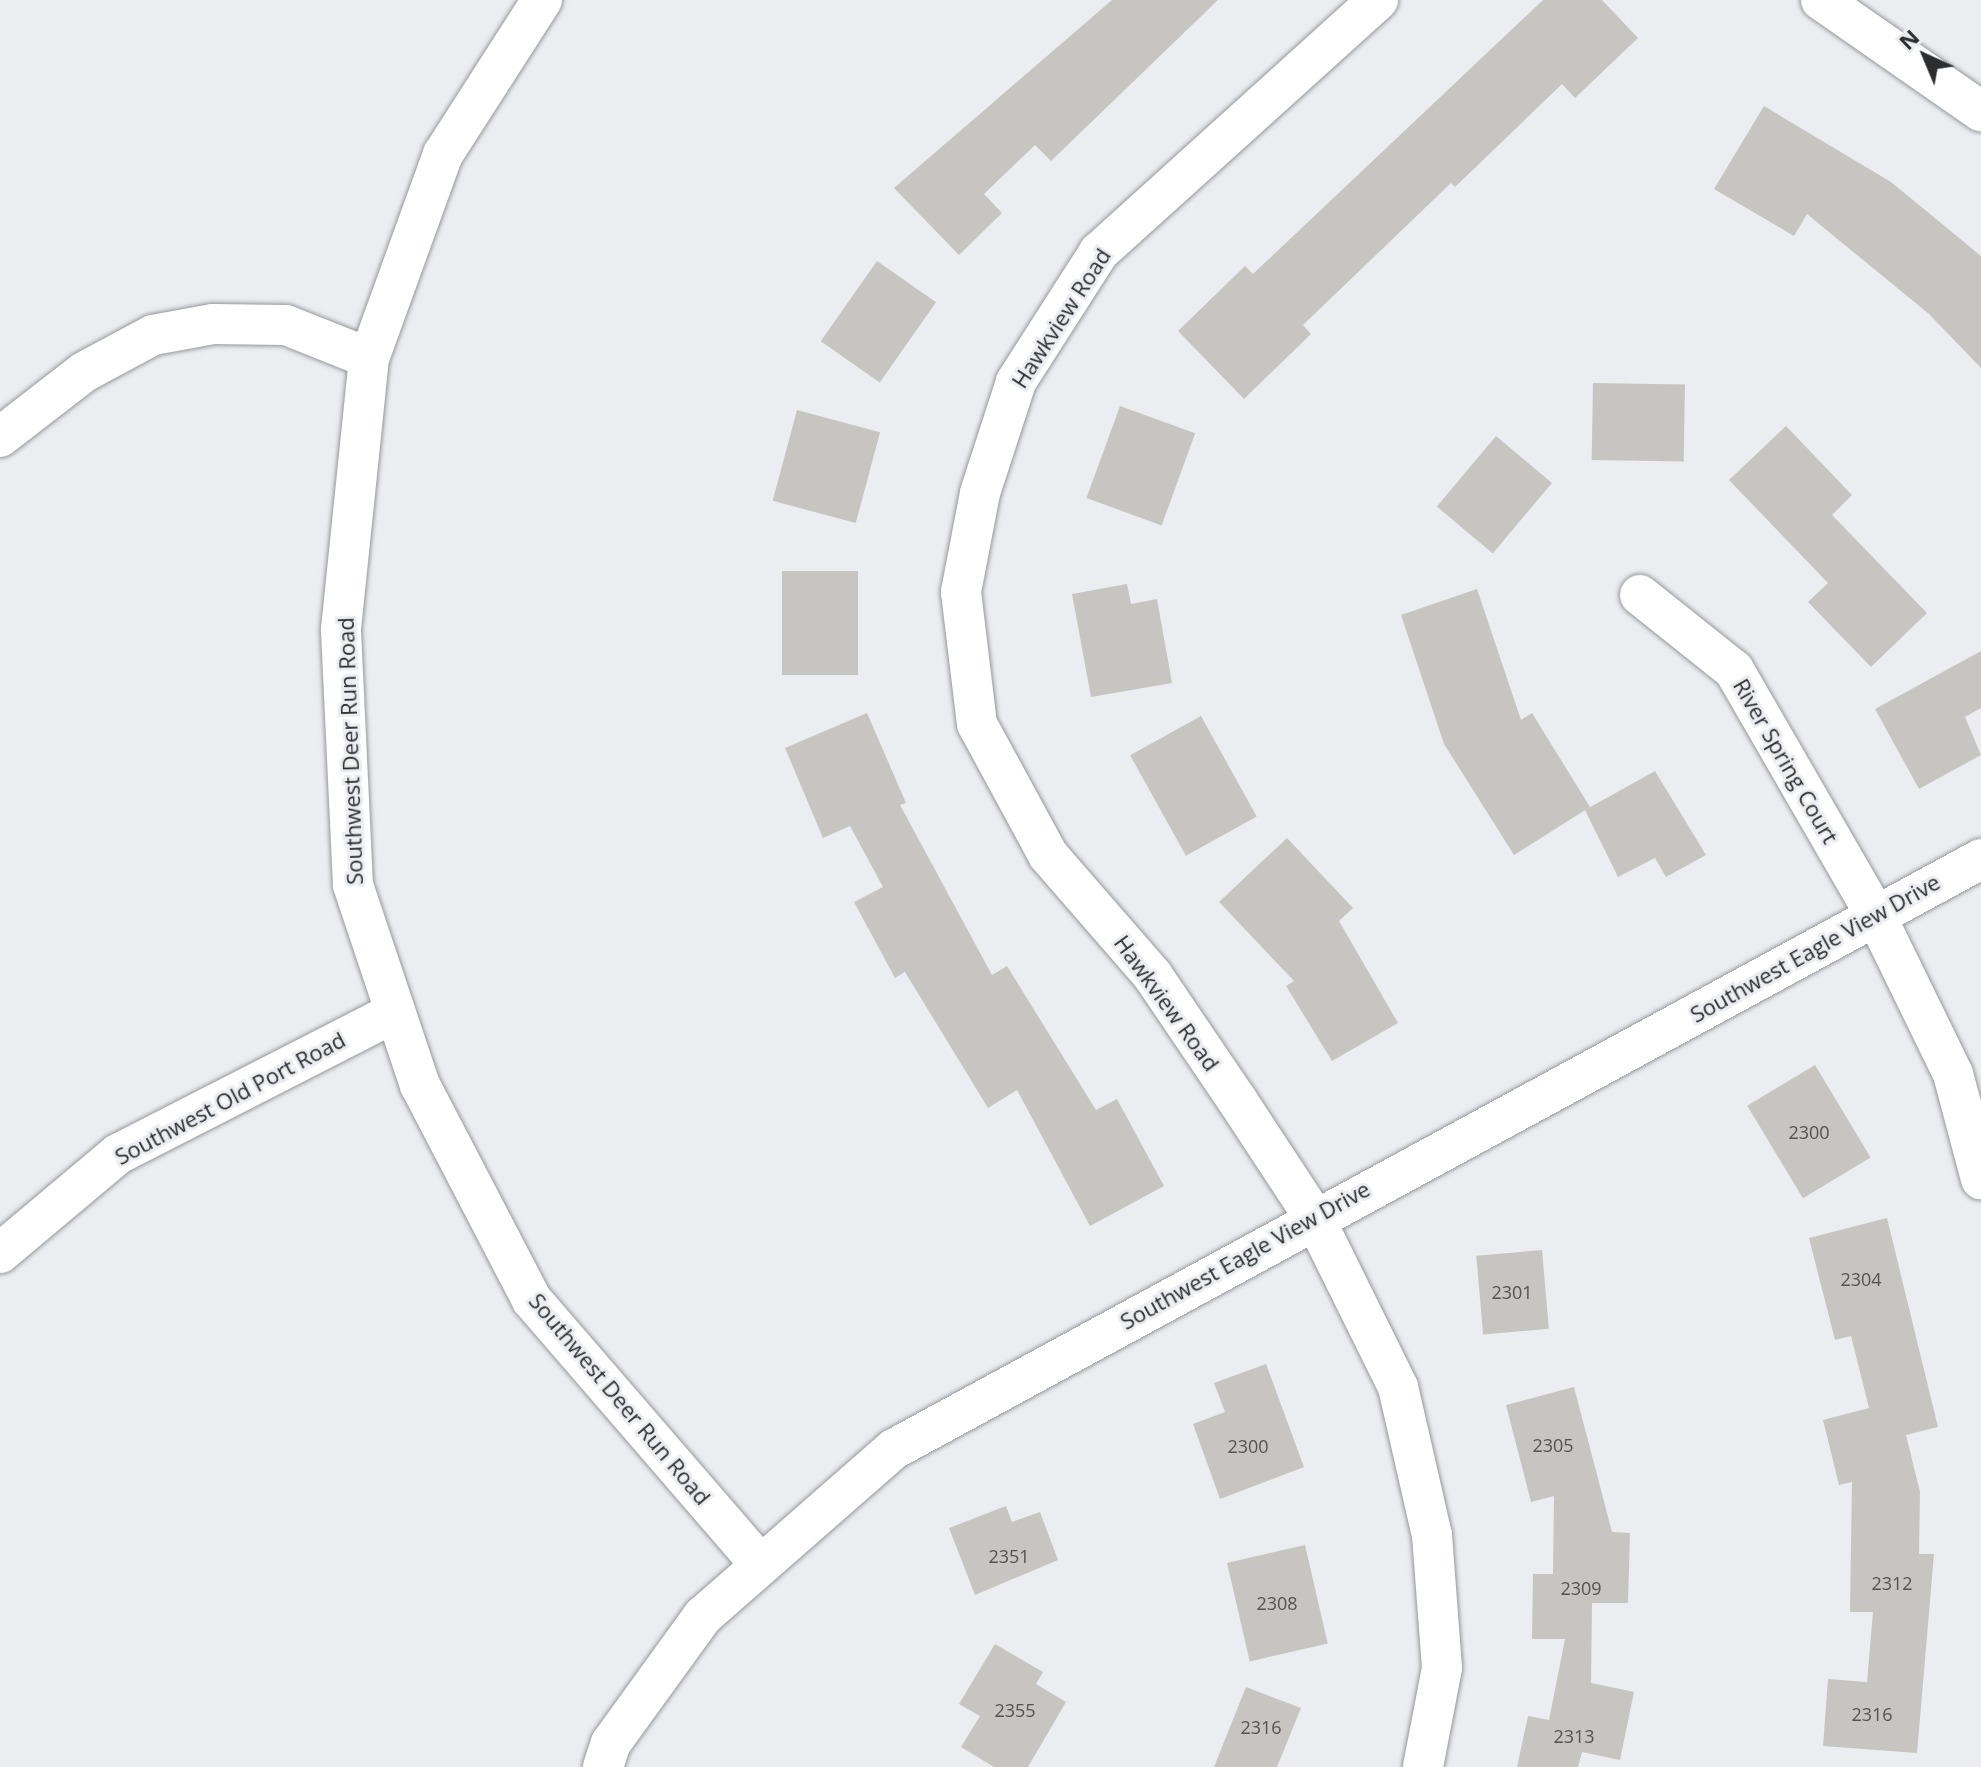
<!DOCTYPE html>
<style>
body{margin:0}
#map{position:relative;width:1981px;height:1767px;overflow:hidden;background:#ebedf0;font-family:"Open Sans",sans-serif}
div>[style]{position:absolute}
.building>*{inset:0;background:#c7c5c2;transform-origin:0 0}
.roads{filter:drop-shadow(0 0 2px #96989a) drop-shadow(0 0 2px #96989a)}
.street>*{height:40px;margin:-20px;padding:0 20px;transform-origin:20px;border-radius:20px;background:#fff}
span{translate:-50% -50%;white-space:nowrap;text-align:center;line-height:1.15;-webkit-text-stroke:6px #ebedf0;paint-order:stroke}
.number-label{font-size:18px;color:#535353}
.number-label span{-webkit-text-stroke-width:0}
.street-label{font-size:22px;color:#2c2d2e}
.north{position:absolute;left:1885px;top:16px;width:80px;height:80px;-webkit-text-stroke:6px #ebedf0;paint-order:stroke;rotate:316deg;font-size:22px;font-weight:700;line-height:32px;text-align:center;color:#2c2d2e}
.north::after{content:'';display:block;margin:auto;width:28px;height:36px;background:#2c2d2e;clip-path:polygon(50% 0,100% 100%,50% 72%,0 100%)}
</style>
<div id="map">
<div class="building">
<i style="clip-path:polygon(1112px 0,1218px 0,1051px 161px,1035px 145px,984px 194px,1002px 213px,959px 255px,894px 188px)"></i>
<i style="clip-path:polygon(1543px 0,1602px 0,1638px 38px,1575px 98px,1562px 84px,1455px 187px,1451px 183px,1303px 325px,1311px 334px,1244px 399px,1178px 331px,1245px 266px,1253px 274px)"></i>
<i style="clip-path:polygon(1764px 106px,1891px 182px,1981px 256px,1981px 368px,1929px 314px,1807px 214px,1794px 236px,1714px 189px)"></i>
<i style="left:877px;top:261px;width:72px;height:98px;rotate:35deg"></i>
<i style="left:1593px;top:383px;width:92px;height:77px;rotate:1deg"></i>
<i style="left:1120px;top:406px;width:80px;height:98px;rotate:20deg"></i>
<i style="left:797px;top:410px;width:86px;height:94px;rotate:15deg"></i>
<i style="clip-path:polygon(1786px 426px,1852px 495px,1832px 515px,1927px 613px,1871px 667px,1808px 602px,1828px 583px,1729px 480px)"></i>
<i style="left:1496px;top:436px;width:73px;height:92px;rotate:40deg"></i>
<i style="left:782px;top:571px;width:76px;height:104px"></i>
<i style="clip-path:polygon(1127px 584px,1131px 604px,1157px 599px,1172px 683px,1091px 697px,1072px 594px)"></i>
<i style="clip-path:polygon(1477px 589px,1521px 720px,1532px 713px,1590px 807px,1514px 855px,1444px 744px,1401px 615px)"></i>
<i style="clip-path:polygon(1981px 651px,1981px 708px,1965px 717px,1981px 755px,1919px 789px,1875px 709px)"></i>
<i style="clip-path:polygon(867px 713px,906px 803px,900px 805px,992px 975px,1007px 966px,1096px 1110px,1117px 1099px,1164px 1186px,1090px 1226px,1017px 1090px,988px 1108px,905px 972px,895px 978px,854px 902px,883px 887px,850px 826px,823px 838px,785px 748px)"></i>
<i style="left:1201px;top:716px;width:115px;height:81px;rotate:61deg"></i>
<i style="clip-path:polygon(1655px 771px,1706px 855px,1666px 877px,1655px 858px,1618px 877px,1585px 810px)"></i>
<i style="clip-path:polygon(1287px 838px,1353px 908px,1339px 921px,1398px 1023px,1332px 1061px,1286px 986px,1294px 981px,1219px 902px)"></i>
<i style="left:1815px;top:1065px;width:108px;height:79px;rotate:59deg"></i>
<i style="clip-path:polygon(1887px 1218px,1938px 1427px,1906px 1435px,1920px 1492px,1919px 1554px,1934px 1554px,1917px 1753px,1823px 1746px,1828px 1679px,1867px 1682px,1873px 1612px,1850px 1612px,1852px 1482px,1839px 1485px,1823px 1420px,1869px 1408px,1851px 1336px,1835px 1340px,1809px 1238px)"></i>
<i style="left:1542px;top:1250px;width:79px;height:66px;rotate:85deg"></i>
<i style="clip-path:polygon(1266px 1364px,1304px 1467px,1220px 1499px,1193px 1424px,1225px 1412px,1214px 1383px)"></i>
<i style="clip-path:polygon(1574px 1387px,1612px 1532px,1630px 1533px,1628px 1603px,1592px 1603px,1591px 1683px,1634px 1692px,1620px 1760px,1582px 1752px,1578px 1767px,1517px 1767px,1528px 1716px,1549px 1720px,1565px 1639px,1532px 1639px,1533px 1574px,1553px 1574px,1554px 1496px,1531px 1502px,1506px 1405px)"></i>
<i style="clip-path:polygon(1006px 1506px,1012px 1522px,1040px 1512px,1058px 1560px,975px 1595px,949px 1528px)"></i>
<i style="left:1305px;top:1545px;width:101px;height:80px;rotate:77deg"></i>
<i style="clip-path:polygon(995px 1644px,1043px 1672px,1036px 1684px,1066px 1702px,1028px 1767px,994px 1767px,961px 1747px,980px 1716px,959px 1704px)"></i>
<i style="clip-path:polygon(1246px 1687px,1301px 1708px,1277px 1767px,1214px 1767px)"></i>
</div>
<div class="roads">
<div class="street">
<i style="left:542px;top:0;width:183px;rotate:122.7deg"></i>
<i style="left:443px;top:154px;width:217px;rotate:109.9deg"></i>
<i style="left:369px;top:358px;width:274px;rotate:95.9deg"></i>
<i style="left:341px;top:631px;width:254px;rotate:87.3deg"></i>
<i style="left:353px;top:885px;width:211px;rotate:71.5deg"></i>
<i style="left:420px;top:1085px;width:242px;rotate:62.5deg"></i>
<i style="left:532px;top:1300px;width:350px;rotate:49.2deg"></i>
<i style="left:1378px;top:0;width:376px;rotate:137.9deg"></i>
<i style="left:1099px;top:252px;width:154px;rotate:122.6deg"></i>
<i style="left:1016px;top:382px;width:117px;rotate:108deg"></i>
<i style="left:980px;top:493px;width:101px;rotate:100.9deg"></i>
<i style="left:961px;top:592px;width:133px;rotate:83.1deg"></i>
<i style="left:977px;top:724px;width:149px;rotate:61.5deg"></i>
<i style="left:1048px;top:855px;width:160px;rotate:49deg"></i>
<i style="left:1153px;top:976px;width:150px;rotate:55.9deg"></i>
<i style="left:1237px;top:1100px;width:140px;rotate:56.7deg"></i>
<i style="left:1314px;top:1217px;width:190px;rotate:63.7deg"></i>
<i style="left:1398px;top:1387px;width:152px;rotate:77.1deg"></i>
<i style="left:1432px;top:1535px;width:133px;rotate:85.7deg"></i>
<i style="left:1442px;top:1668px;width:101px;rotate:100.9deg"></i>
<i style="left:1821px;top:0;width:195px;rotate:34.8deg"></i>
<i style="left:0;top:437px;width:106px;rotate:-37.7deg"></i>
<i style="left:84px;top:372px;width:78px;rotate:-28.2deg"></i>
<i style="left:153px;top:335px;width:61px;rotate:-10.4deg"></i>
<i style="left:213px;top:324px;width:73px;rotate:0.8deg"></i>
<i style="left:286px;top:325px;width:89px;rotate:21.7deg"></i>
<i style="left:1640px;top:595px;width:120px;rotate:38.6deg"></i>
<i style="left:1734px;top:670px;width:282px;rotate:60deg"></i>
<i style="left:1875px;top:914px;width:178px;rotate:64deg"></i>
<i style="left:1953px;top:1074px;width:109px;rotate:75.1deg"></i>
<i style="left:0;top:1253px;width:154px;rotate:-40deg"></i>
<i style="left:118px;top:1154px;width:308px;rotate:-27.1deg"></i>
<i style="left:603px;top:1767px;width:25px;rotate:-72deg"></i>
<i style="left:611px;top:1743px;width:157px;rotate:-54.1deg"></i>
<i style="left:703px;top:1616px;width:254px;rotate:-41.2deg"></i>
<i style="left:894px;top:1449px;width:1237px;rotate:-28.49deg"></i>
</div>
</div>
<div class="number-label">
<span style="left:1809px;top:1132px">2300</span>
<span style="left:1861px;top:1279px">2304</span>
<span style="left:1512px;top:1292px">2301</span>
<span style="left:1553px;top:1445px">2305</span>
<span style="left:1248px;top:1446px">2300</span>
<span style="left:1009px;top:1556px">2351</span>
<span style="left:1892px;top:1583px">2312</span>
<span style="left:1581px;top:1588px">2309</span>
<span style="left:1277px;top:1603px">2308</span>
<span style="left:1015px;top:1710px">2355</span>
<span style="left:1872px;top:1714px">2316</span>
<span style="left:1261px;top:1727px">2316</span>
<span style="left:1574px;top:1736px">2313</span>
</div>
<div class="street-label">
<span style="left:1061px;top:318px;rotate:-57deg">Hawkview Road</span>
<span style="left:350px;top:751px;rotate:-92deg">Southwest Deer Run Road</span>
<span style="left:1786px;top:761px;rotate:60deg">River Spring Court</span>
<span style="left:1815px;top:948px;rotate:-29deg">Southwest Eagle View Drive</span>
<span style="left:1167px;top:1003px;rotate:54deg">Hawkview Road</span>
<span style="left:230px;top:1098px;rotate:-28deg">Southwest Old Port Road</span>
<span style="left:1245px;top:1255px;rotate:-29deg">Southwest Eagle View Drive</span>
<span style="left:620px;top:1399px;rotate:50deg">Southwest Deer Run Road</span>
</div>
<div class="north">N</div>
</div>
